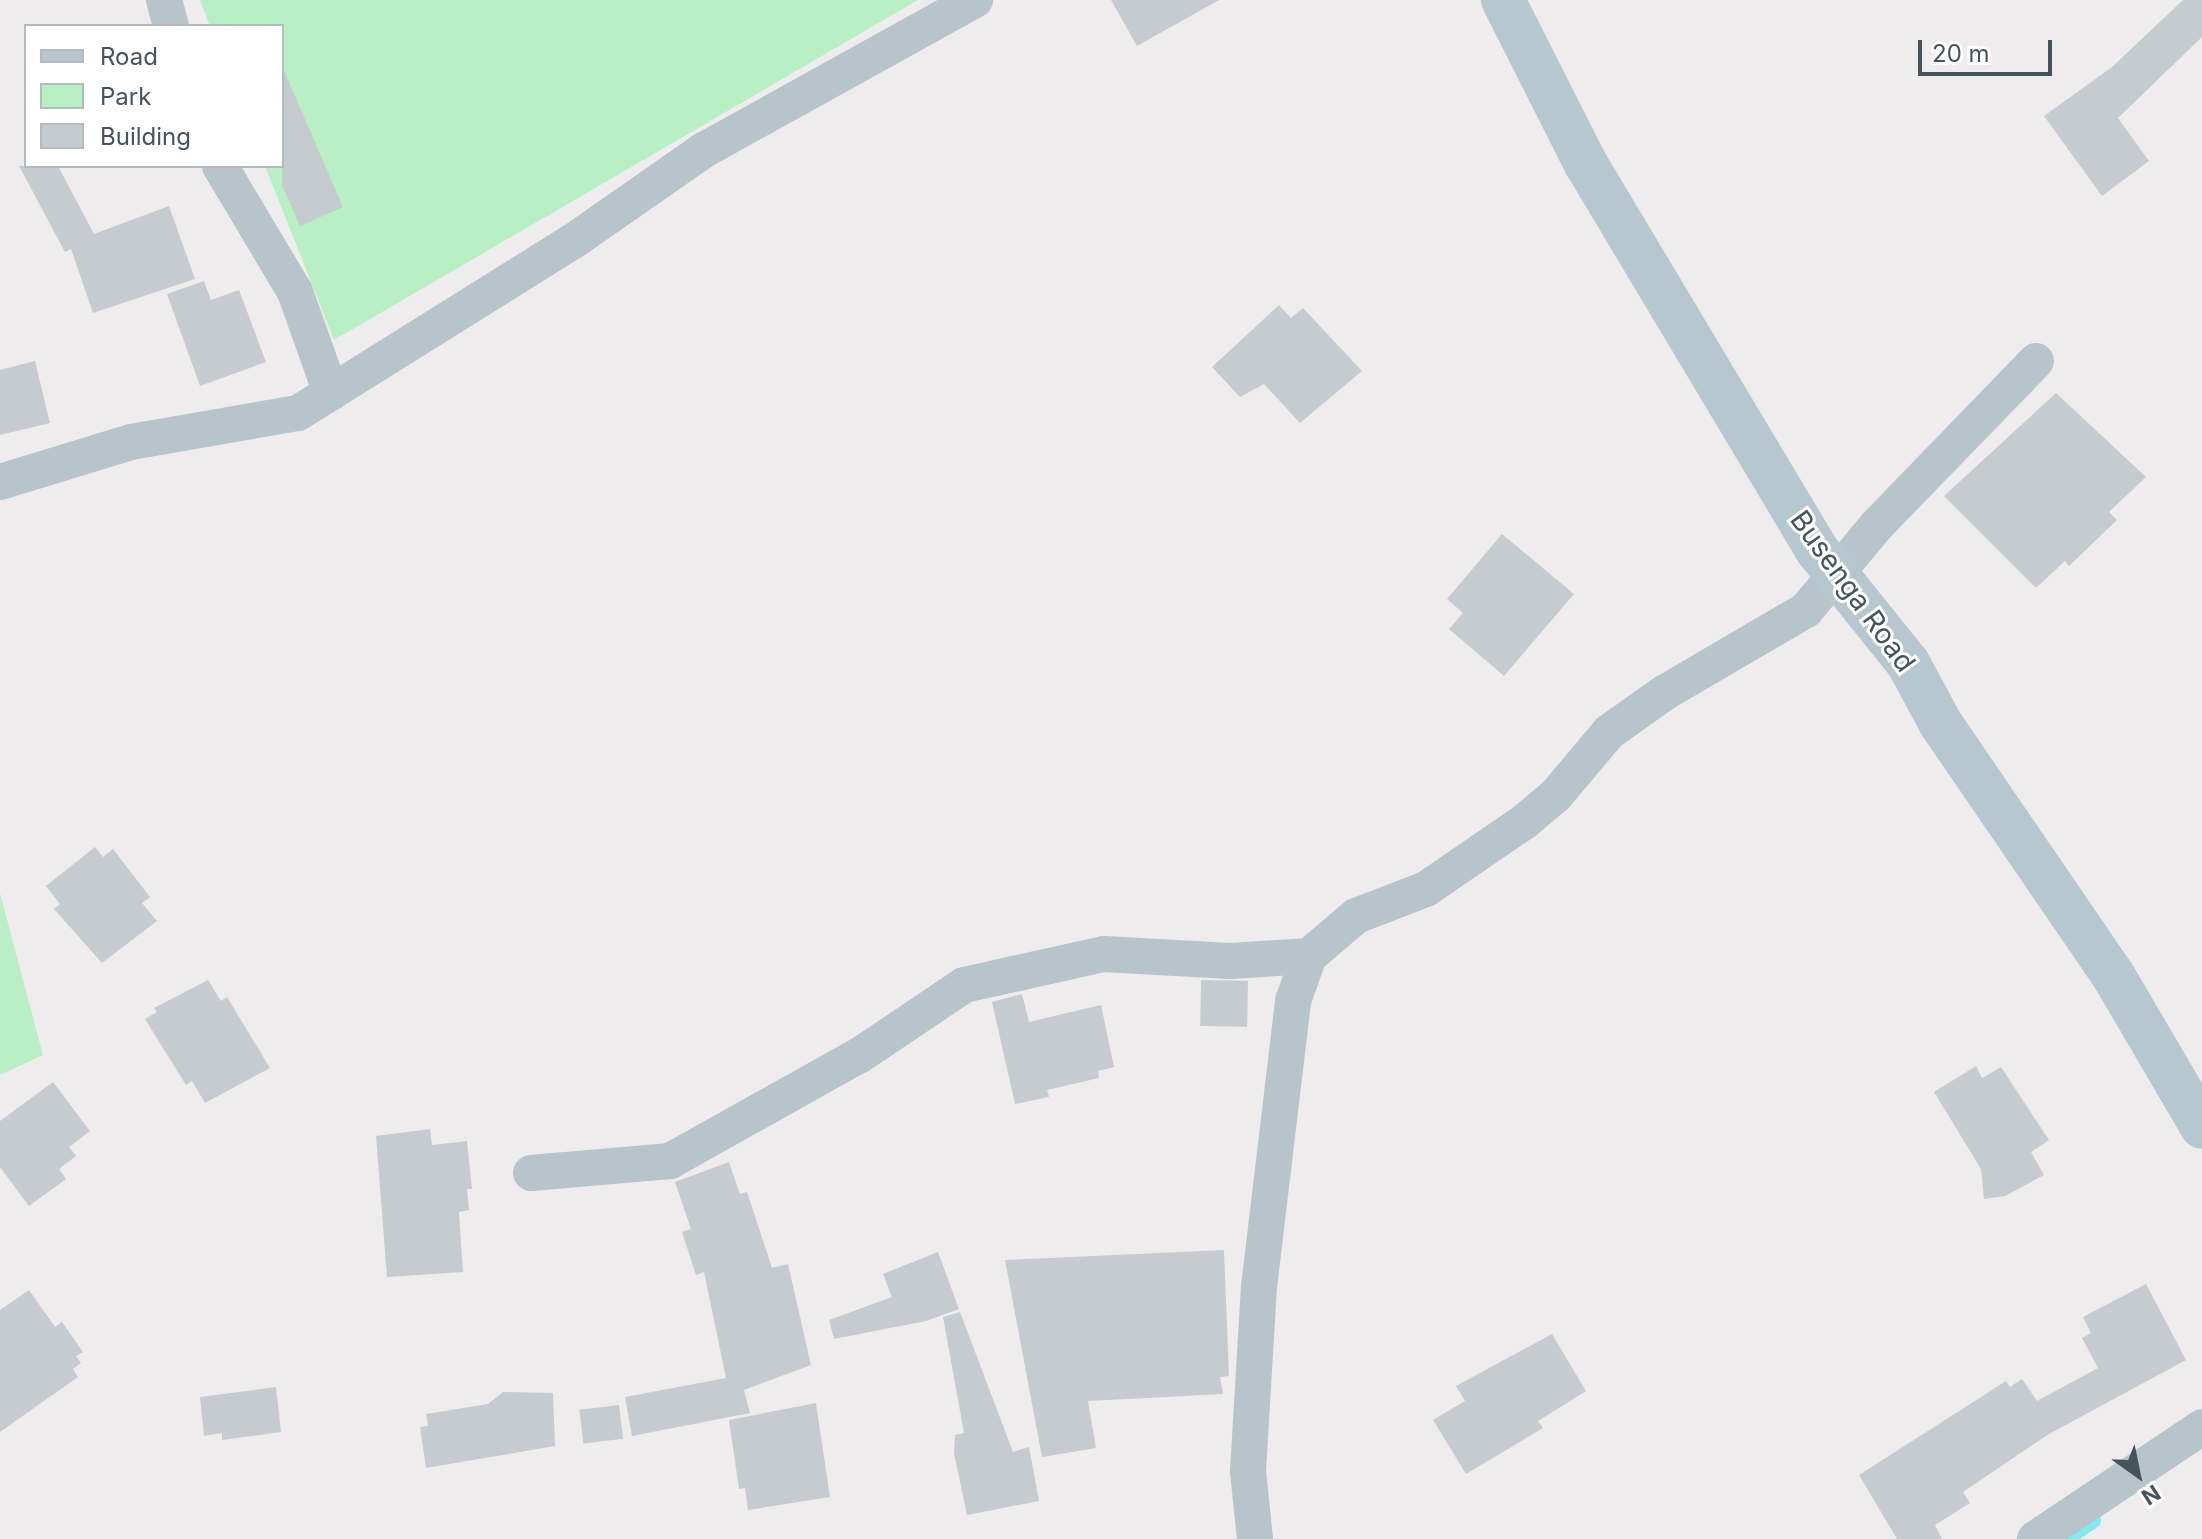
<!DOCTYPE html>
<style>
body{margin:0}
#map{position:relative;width:2202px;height:1539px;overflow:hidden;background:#efeced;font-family:Inter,sans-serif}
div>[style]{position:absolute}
.green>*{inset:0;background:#b9efc4}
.stream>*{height:14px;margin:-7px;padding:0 7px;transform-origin:7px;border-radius:7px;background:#85eaed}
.building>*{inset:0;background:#c6cbd0;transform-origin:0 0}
.street>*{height:36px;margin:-18px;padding:0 18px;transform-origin:18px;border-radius:18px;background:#b7c4ca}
.secondary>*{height:44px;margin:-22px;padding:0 22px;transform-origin:22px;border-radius:22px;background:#b7c7cf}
span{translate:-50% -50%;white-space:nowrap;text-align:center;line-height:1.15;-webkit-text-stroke:6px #fff;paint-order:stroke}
.street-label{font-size:28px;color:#44545a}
.legend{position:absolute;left:24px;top:24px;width:260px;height:144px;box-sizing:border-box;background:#fff;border:2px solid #b4bbbd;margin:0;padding:10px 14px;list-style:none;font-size:24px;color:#44545a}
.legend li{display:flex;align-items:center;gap:16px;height:40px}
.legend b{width:40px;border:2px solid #b4bbbd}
.north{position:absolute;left:2098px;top:1435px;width:80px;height:80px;-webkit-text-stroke:6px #fff;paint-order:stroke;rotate:147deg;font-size:22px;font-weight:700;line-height:32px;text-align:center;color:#44545a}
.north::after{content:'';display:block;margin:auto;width:28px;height:36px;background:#44545a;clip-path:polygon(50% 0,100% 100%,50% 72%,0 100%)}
.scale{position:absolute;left:1918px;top:40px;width:134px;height:36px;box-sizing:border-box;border:4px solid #44545a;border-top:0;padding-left:10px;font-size:24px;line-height:28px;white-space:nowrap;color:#44545a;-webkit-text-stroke:6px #fff;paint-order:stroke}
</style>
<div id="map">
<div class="green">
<i style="clip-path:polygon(200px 0,918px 0,334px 340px,265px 166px,282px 166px,282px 26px,210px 26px)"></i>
<i style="clip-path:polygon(0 893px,43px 1055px,0 1075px)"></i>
</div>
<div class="stream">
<i style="left:2068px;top:1539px;width:32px;rotate:-35deg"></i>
</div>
<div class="building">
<i style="clip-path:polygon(1111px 0,1219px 0,1137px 46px)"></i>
<i style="clip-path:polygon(2183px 0,2202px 0,2202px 37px,2118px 118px,2149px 161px,2102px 196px,2044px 116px,2112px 67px)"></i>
<i style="clip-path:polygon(282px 66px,343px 207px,300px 226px,282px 185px)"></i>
<i style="clip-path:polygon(19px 166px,58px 166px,94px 234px,169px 206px,195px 279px,93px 313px,71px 249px,65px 252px)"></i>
<i style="clip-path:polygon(204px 281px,211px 300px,239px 290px,266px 362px,200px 386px,167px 294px)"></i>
<i style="clip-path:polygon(1279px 305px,1291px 318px,1303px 308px,1362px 371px,1300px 423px,1264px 384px,1240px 397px,1212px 367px)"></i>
<i style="clip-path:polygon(35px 361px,50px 423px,0 435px,0 370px)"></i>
<i style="clip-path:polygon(2056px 393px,2146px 477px,2109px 512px,2117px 520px,2069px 566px,2065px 561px,2036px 588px,1944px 496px)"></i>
<i style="clip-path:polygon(1502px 534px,1574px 594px,1504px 676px,1449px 629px,1463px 613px,1447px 599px)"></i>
<i style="clip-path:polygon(95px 847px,103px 857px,113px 849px,150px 897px,142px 903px,157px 921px,102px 963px,54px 909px,60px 904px,46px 886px)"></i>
<i style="clip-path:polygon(208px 980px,221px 1001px,227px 997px,270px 1068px,205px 1103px,192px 1081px,186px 1085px,145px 1019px,157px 1012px,154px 1008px)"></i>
<i style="left:1201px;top:980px;width:47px;height:46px;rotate:1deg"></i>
<i style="clip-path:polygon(1022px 994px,1029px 1022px,1101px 1005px,1114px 1067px,1098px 1071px,1099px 1078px,1047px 1090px,1049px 1097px,1015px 1104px,992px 1002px)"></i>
<i style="clip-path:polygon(1976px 1066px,1982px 1078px,2001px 1067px,2049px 1140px,2031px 1152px,2044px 1175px,2005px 1196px,1984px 1199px,1981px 1169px,1934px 1092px)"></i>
<i style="clip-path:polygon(53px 1082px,90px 1131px,69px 1147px,76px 1156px,59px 1169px,66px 1179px,29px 1206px,0 1167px,0 1121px)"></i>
<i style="clip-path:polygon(430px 1129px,432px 1145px,467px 1141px,472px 1189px,467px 1189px,469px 1210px,459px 1212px,463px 1272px,387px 1277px,376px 1136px)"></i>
<i style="clip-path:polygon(729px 1162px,740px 1194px,747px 1192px,772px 1268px,788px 1264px,811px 1365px,744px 1390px,750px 1413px,632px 1436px,625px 1397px,726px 1378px,704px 1272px,696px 1275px,682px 1232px,691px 1229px,675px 1182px)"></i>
<i style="clip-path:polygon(1224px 1250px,1229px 1376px,1220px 1377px,1223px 1394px,1088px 1401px,1096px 1448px,1042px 1457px,1005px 1260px)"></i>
<i style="clip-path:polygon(938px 1252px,959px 1309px,926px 1321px,834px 1339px,829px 1320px,892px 1297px,883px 1274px)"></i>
<i style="clip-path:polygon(2146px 1284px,2186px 1360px,2049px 1434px,1963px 1492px,1970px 1503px,1935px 1525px,1942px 1539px,1897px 1539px,1859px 1475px,2006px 1381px,2010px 1387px,2022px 1379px,2037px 1401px,2098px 1368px,2082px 1338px,2091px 1333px,2083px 1317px)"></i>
<i style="clip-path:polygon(29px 1290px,55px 1327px,62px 1322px,83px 1352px,76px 1356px,81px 1363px,73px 1369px,78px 1377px,0 1432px,0 1310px)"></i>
<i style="clip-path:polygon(960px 1312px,1013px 1452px,1029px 1447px,1039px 1501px,967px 1515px,954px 1453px,955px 1435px,964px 1433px,943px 1317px)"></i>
<i style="clip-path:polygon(1552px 1334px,1586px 1391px,1538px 1421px,1543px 1428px,1466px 1474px,1433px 1420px,1465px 1401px,1456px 1386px)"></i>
<i style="clip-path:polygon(276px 1387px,281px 1432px,222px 1440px,222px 1433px,204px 1436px,200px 1397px)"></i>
<i style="clip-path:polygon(503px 1392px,553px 1393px,555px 1446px,426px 1468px,420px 1427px,428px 1426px,426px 1414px,488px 1404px)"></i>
<i style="clip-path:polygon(816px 1403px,830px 1497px,748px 1510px,745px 1488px,739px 1489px,729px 1420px)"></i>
<i style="left:619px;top:1405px;width:34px;height:40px;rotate:83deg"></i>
</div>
<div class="street">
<i style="left:164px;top:0;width:27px;rotate:75deg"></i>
<i style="left:220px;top:166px;width:147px;rotate:59.2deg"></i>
<i style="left:295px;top:292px;width:107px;rotate:70.4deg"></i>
<i style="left:0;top:482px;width:137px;rotate:-17deg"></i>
<i style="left:131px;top:442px;width:169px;rotate:-9.9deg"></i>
<i style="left:298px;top:413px;width:323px;rotate:-32deg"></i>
<i style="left:572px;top:242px;width:161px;rotate:-34.9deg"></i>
<i style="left:704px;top:150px;width:310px;rotate:-29deg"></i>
<i style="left:531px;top:1173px;width:140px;rotate:-4.9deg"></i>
<i style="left:670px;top:1161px;width:218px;rotate:-29.2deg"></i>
<i style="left:860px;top:1055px;width:125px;rotate:-33.9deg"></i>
<i style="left:964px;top:985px;width:143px;rotate:-12.5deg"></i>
<i style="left:1104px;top:954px;width:126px;rotate:3.2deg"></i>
<i style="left:1230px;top:961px;width:79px;rotate:-3.6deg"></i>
<i style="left:1255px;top:1539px;width:68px;rotate:-95.9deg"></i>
<i style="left:1248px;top:1471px;width:184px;rotate:-86.6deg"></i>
<i style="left:1259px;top:1287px;width:288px;rotate:-83.2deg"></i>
<i style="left:1293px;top:1001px;width:48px;rotate:-70.4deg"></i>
<i style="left:1309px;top:956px;width:62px;rotate:-40.4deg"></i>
<i style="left:1356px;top:916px;width:75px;rotate:-21.1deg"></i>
<i style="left:1426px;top:889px;width:119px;rotate:-34.4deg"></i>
<i style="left:1524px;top:822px;width:42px;rotate:-40.2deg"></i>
<i style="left:1556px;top:795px;width:82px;rotate:-49.9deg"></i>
<i style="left:1609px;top:732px;width:67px;rotate:-35.3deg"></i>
<i style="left:1664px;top:693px;width:164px;rotate:-30.3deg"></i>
<i style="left:1806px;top:610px;width:112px;rotate:-50.1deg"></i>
<i style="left:1878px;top:524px;width:227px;rotate:-45.9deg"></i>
<i style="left:2035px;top:1539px;width:201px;rotate:-33.8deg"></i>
</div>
<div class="secondary">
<i style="left:1503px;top:0;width:184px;rotate:63.2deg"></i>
<i style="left:1586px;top:164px;width:450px;rotate:59.1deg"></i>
<i style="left:1817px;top:550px;width:145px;rotate:51.2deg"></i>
<i style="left:1908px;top:663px;width:69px;rotate:61.6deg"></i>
<i style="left:1941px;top:724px;width:304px;rotate:55.6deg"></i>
<i style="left:2113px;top:975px;width:176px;rotate:59.6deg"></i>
</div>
<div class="street-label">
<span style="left:1853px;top:591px;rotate:54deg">Busenga Road</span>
</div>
<ul class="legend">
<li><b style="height:10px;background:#b7c7cf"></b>Road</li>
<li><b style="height:22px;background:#b9efc4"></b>Park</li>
<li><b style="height:22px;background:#c6cbd0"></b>Building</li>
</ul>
<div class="north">N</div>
<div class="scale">20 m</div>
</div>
